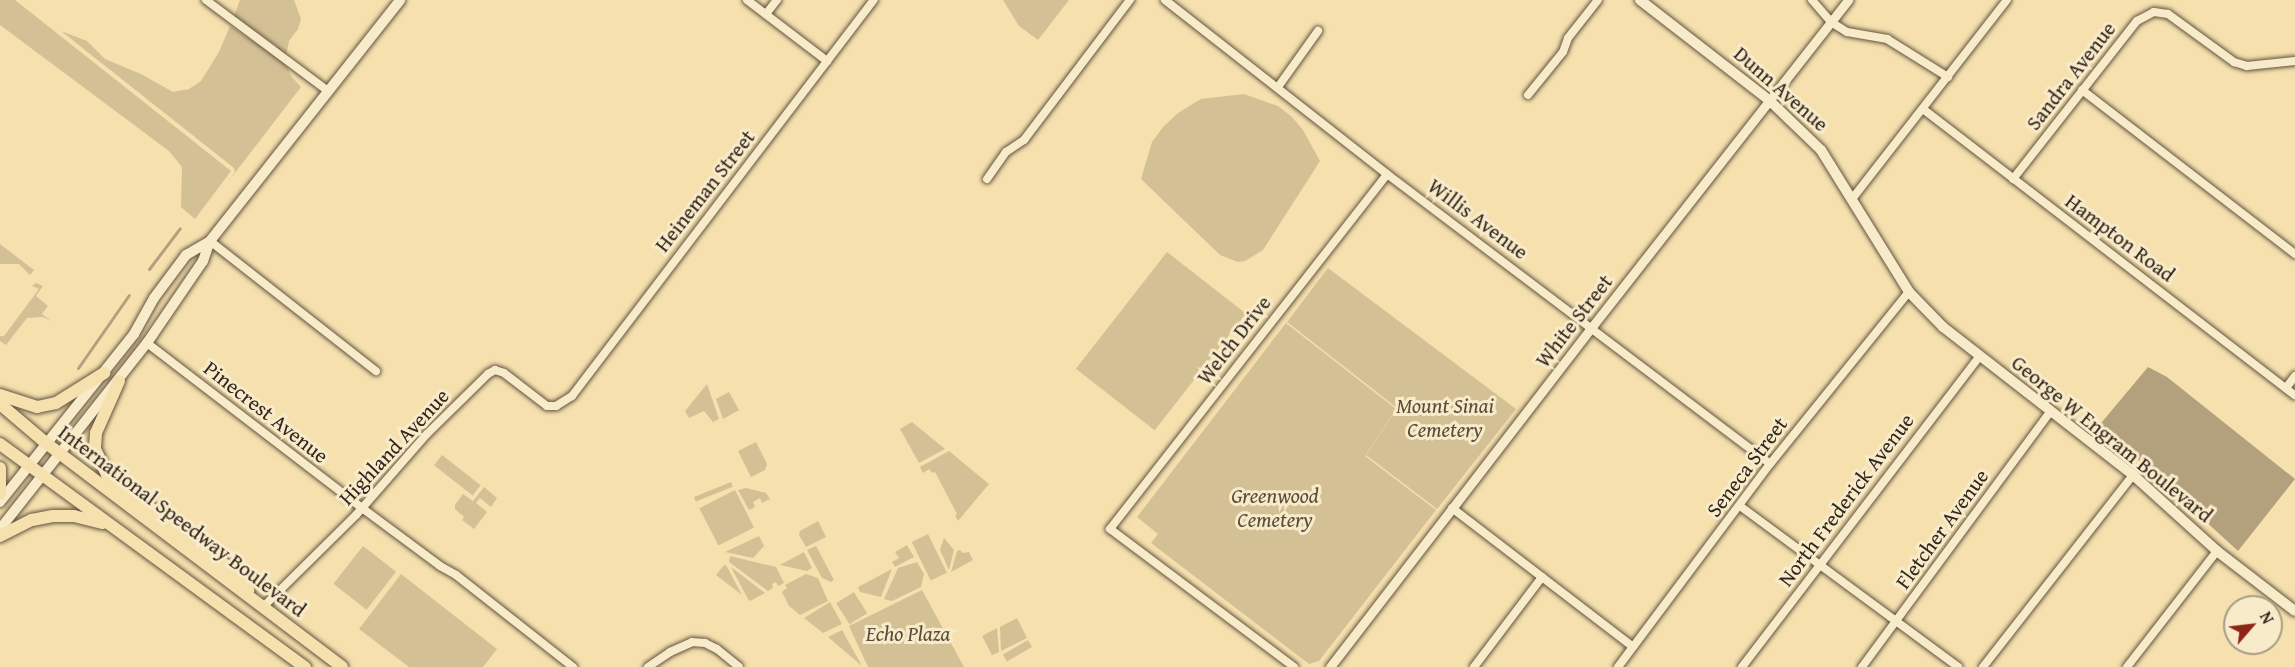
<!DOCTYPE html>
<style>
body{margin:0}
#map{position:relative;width:2295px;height:667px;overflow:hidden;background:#f5e0ae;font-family:"Gentium Book Plus",serif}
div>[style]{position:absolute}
.green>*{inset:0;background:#d4c095;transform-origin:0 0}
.water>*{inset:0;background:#b3a07d}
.stream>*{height:3px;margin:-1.5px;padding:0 1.5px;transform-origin:1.5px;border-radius:1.5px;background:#b3a07d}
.roads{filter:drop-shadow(0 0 2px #635441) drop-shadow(0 0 2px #635441)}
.minor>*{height:8px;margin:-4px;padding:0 4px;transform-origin:4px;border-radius:4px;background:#f8ebca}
.tertiary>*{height:9px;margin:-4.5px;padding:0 4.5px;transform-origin:4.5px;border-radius:4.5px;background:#f8ebca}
.secondary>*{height:10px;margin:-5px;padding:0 5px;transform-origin:5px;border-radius:5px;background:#f8ebca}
.primary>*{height:12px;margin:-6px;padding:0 6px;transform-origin:6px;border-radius:6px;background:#f5e0ae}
span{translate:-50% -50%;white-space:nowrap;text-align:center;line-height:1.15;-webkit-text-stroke:6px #f8ebca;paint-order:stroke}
.street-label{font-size:21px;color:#32251d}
.park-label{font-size:21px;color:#5a4c3b;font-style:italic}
.north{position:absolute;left:2223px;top:595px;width:60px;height:60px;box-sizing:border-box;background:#f8ebca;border:2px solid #a99c85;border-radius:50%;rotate:62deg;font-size:16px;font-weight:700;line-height:24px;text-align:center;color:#32251d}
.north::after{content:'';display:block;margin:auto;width:21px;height:27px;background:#8f2418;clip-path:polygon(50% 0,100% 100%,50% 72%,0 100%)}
</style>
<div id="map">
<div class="green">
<i style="clip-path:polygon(0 0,15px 0,231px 171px,195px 219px,181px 207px,182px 167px,169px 151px,0 25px)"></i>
<i style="clip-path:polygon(240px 0,294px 0,301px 19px,298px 29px,289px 41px,285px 62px,291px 76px,301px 87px,228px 182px,235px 172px,234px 168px,61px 31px,87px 41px,105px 59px,141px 74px,173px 92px,189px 89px,201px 81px,219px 52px,230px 26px,271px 53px,277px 46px,234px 16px)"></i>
<i style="clip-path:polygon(1003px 0,1069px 0,1038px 40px,1019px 26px)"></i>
<i style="clip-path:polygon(1244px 94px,1278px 106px,1292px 117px,1303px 130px,1320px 161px,1263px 250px,1245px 261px,1238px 262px,1220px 255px,1141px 179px,1152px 142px,1163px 127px,1178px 113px,1201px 99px)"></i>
<i style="clip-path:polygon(0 244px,34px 270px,30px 275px,19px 264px,0 264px)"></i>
<i style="left:1167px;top:252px;width:100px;height:148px;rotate:38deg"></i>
<i style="clip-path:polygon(1328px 268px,1516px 409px,1437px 509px,1366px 455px,1397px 408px,1287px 322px)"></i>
<i style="clip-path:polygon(36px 283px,43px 286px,36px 296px,48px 306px,42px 314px,51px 321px,43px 317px,27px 318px,6px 345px,0 341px,0 336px,4px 336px,39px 289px,32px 286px)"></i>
<i style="clip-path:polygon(1286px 323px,1396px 409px,1365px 456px,1436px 510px,1319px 661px,1309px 664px,1151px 543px,1158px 534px,1137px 517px)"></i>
<i style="clip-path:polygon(707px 384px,719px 419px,713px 422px,704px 411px,689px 418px,685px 411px)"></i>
<i style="clip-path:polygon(729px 392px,739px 410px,723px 419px,716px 399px)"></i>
<i style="clip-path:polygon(912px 422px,945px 449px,919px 463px,900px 429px)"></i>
<i style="clip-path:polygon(756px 442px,767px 464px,765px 470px,751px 477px,738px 451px)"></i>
<i style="clip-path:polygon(949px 451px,989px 484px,958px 521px,955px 516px,957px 514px,935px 472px,932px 473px,929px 469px,923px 473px,920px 467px)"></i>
<i style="left:442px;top:455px;width:49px;height:13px;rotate:38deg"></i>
<i style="left:731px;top:482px;width:5px;height:40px;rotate:68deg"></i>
<i style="clip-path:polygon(484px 487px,497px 498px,491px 507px,480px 498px,476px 503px,487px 512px,474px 529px,462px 520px,464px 517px,455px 509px,455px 505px,463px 494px,473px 501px)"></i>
<i style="clip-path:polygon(746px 488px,766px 493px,770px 499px,762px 503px,760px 498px,753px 502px,755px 507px,749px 510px,738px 490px)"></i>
<i style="left:735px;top:490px;width:42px;height:40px;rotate:63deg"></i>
<i style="clip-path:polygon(818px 521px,826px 537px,806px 547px,799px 535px,800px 531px)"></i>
<i style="left:928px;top:534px;width:43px;height:18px;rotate:64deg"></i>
<i style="clip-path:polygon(759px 536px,764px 546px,753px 558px,725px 552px)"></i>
<i style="clip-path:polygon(944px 538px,954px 550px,949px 570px,940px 550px)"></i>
<i style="clip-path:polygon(907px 545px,914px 557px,895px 567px,892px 562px,899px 558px,895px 552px)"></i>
<i style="left:363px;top:546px;width:42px;height:48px;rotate:38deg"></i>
<i style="clip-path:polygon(816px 546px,834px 580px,831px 582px,822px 578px,807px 550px)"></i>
<i style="clip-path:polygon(960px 550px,963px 553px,969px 552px,973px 560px,951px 572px,957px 551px)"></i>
<i style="clip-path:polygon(804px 552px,812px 568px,807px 571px,780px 565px)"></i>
<i style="clip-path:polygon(730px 556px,776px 567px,784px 583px,778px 586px,776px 582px,772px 584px,773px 588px,768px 591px,729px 562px)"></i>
<i style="clip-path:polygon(917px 562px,924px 574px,921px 587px,892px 601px,884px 599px,898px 568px)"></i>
<i style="clip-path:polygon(724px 565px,726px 565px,742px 595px,716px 575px)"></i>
<i style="clip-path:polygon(731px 567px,765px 593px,750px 601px,748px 599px)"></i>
<i style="clip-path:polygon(892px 569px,881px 597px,860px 592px,858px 587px)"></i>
<i style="clip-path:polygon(401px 574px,497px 649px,483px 667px,409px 667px,359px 629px)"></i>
<i style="clip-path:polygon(806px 574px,818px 578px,828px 601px,800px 615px,789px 606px,782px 592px,787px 588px,785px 585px)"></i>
<i style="clip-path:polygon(922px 590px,964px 667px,868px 667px,849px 626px)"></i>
<i style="left:854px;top:592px;width:25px;height:21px;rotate:58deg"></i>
<i style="clip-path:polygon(830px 602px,842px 624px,823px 633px,804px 618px)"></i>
<i style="clip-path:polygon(1017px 618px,1027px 638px,1001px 651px,1000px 627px)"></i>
<i style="clip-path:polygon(997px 628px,999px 652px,992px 655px,982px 636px)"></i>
<i style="clip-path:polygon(842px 630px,862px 666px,828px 637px)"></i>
<i style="left:1028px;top:640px;width:8px;height:29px;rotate:60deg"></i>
</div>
<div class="water">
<i style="clip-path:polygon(2148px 367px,2167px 377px,2295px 479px,2238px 551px,2132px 454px,2097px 428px)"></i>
</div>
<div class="stream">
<i style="left:149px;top:269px;width:51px;rotate:-52.9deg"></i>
<i style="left:78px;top:368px;width:89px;rotate:-55.1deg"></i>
</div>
<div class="roads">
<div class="minor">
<i style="left:206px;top:0;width:152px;rotate:36.7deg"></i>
<i style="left:747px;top:0;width:101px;rotate:37.3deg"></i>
<i style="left:1165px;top:0;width:282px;rotate:38.1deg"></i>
<i style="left:1387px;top:174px;width:480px;rotate:37.1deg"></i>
<i style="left:1812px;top:0;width:29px;rotate:49deg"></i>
<i style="left:1831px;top:22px;width:19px;rotate:32deg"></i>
<i style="left:1847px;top:32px;width:41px;rotate:9.9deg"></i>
<i style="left:1887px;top:39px;width:72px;rotate:31.9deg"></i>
<i style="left:766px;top:14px;width:18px;rotate:-52deg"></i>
<i style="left:1278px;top:87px;width:69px;rotate:-54.5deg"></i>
<i style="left:2082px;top:90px;width:269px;rotate:37.6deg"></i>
<i style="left:1528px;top:95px;width:55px;rotate:-50.9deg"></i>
<i style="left:1563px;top:52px;width:15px;rotate:-70deg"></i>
<i style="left:1568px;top:38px;width:48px;rotate:-51.7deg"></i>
<i style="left:1923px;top:109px;width:469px;rotate:37.6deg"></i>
<i style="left:987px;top:179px;width:33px;rotate:-55deg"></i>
<i style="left:1006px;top:152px;width:22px;rotate:-34deg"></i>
<i style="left:1024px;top:140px;width:176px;rotate:-52.9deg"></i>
<i style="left:2013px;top:179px;width:201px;rotate:-51.9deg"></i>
<i style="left:2137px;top:21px;width:19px;rotate:-28deg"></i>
<i style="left:2154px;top:12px;width:14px;rotate:8deg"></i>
<i style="left:2168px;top:14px;width:82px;rotate:36deg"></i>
<i style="left:2234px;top:62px;width:14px;rotate:17deg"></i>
<i style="left:2247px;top:66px;width:48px;rotate:-5.9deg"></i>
<i style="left:1852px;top:199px;width:252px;rotate:-52.1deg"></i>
<i style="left:210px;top:241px;width:211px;rotate:38.1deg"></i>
<i style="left:147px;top:343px;width:271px;rotate:37.5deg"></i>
<i style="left:362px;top:508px;width:97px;rotate:36.6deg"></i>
<i style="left:440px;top:566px;width:18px;rotate:29deg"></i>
<i style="left:456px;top:575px;width:149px;rotate:38.2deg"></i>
<i style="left:2286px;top:388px;width:15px;rotate:-53deg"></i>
<i style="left:1740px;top:506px;width:271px;rotate:36.4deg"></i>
<i style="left:1452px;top:508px;width:228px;rotate:37.5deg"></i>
<i style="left:263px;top:607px;width:131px;rotate:-44.7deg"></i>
<i style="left:356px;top:515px;width:108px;rotate:-48.8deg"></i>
<i style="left:427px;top:434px;width:86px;rotate:-44.5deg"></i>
<i style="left:488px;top:374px;width:8px;rotate:-30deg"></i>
<i style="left:495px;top:370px;width:9px;rotate:18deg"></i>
<i style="left:504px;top:373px;width:54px;rotate:37.5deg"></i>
<i style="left:547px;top:406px;width:9px"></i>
<i style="left:556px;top:406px;width:19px;rotate:-32deg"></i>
<i style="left:572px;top:396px;width:498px;rotate:-52.7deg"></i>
<i style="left:648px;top:667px;width:27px;rotate:-34deg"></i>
<i style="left:670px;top:652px;width:24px;rotate:-24deg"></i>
<i style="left:692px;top:642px;width:13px;rotate:4deg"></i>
<i style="left:705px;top:643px;width:13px;rotate:27deg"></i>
<i style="left:717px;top:649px;width:28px;rotate:39deg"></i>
<i style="left:1294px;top:667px;width:230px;rotate:-143.1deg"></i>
<i style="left:1110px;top:529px;width:450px;rotate:-52deg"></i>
<i style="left:1474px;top:667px;width:113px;rotate:-52.9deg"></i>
<i style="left:1618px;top:667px;width:254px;rotate:-53.2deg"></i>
<i style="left:1770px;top:464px;width:221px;rotate:-51.1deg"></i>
<i style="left:1742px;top:667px;width:392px;rotate:-52.6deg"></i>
<i style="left:1862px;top:667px;width:318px;rotate:-53.6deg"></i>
<i style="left:1983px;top:667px;width:244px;rotate:-52deg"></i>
<i style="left:2127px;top:667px;width:147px;rotate:-52.2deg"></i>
</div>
<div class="tertiary">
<i style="left:1330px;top:667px;width:428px;rotate:-52.4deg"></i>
<i style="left:1591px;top:328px;width:417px;rotate:-51.9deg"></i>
</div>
<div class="secondary">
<i style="left:1640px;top:0;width:165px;rotate:37.8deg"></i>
<i style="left:1770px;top:101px;width:71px;rotate:43.9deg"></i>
<i style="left:1821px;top:150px;width:167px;rotate:58.2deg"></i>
<i style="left:1909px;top:292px;width:49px;rotate:45.8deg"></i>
<i style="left:1943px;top:327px;width:241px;rotate:37.9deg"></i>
<i style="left:2133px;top:475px;width:113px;rotate:42.1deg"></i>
<i style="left:2217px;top:551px;width:98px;rotate:37.6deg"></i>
<i style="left:0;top:502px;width:215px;rotate:-51.4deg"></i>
<i style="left:134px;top:334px;width:41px;rotate:-60.9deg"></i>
<i style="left:154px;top:298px;width:54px;rotate:-53.3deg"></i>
<i style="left:186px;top:255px;width:28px;rotate:-30deg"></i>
<i style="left:0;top:529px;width:237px;rotate:-51.7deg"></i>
<i style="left:147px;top:343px;width:99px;rotate:-55.7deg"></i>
<i style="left:203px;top:261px;width:21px;rotate:-71deg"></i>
<i style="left:210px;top:241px;width:307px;rotate:-51.7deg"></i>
</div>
<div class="primary">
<i style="left:119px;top:381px;width:57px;rotate:113.9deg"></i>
<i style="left:96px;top:433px;width:16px;rotate:94deg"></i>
<i style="left:95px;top:449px;width:29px;rotate:65deg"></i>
<i style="left:107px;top:475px;width:157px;rotate:37.2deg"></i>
<i style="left:232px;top:570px;width:26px;rotate:51deg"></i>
<i style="left:0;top:395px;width:39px;rotate:18deg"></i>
<i style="left:37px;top:407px;width:19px;rotate:-12deg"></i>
<i style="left:56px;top:403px;width:57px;rotate:-32deg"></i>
<i style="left:0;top:404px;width:60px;rotate:40.3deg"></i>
<i style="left:46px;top:443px;width:371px;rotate:37.1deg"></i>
<i style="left:0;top:444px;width:378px;rotate:36.2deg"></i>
<i style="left:0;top:468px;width:26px;rotate:90deg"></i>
<i style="left:0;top:536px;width:36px;rotate:-27deg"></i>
<i style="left:32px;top:520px;width:21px;rotate:-11deg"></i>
<i style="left:53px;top:516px;width:21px"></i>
<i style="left:74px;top:516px;width:29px;rotate:14deg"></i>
</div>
</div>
<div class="street-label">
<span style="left:2071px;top:76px;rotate:-52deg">Sandra Avenue</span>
<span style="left:1781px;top:89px;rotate:41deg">Dunn Avenue</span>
<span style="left:705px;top:191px;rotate:-52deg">Heineman Street</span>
<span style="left:1478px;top:219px;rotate:37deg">Willis Avenue</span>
<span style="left:2120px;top:238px;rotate:37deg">Hampton Road</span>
<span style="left:1574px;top:321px;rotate:-52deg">White Street</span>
<span style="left:1234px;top:340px;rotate:-52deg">Welch Drive</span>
<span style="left:266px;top:412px;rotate:38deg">Pinecrest Avenue</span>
<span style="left:2112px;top:439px;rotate:39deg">George W Engram Boulevard</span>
<span style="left:394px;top:447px;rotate:-47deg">Highland Avenue</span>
<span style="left:1747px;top:467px;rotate:-53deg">Seneca Street</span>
<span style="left:1846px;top:500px;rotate:-53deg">North Frederick Avenue</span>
<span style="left:182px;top:521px;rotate:37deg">International Speedway Boulevard</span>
<span style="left:1942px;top:529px;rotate:-54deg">Fletcher Avenue</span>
</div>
<div class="park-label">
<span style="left:1445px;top:418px">Mount Sinai<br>Cemetery</span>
<span style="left:1275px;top:508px">Greenwood<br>Cemetery</span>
<span style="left:908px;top:634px">Echo Plaza</span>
</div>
<div class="north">N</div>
</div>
